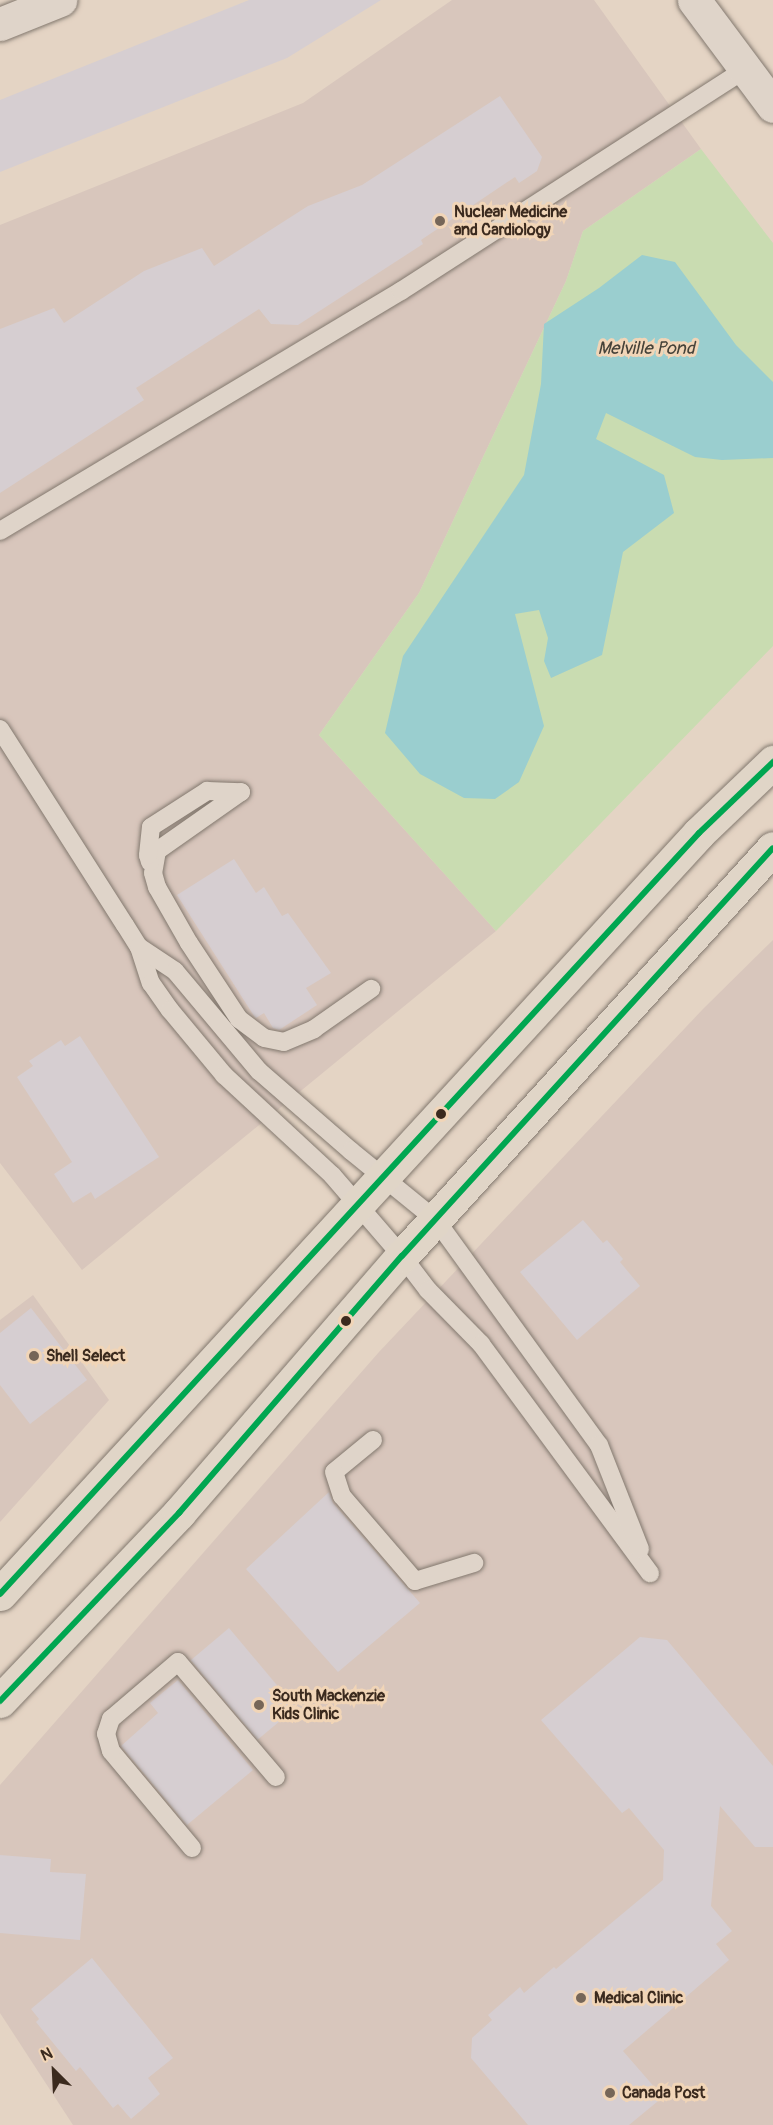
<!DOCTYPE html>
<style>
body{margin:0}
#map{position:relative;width:773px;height:2125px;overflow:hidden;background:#e4d4c4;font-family:Pangolin,sans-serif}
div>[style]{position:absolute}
.built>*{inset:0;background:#d8c6bc}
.green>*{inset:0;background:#c9dcb1}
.water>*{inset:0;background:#9acecf}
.building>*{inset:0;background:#d6ced1;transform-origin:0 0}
.roads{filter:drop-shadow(0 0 2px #82786e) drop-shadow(0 0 2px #82786e)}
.lane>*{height:18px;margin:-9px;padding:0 9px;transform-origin:9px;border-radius:9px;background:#dfd4c9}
.street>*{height:33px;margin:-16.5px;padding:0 16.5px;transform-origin:16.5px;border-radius:16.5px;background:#dfd4c9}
.secondary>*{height:33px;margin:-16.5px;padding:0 16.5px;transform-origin:16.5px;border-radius:16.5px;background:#dfd4c9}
.primary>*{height:33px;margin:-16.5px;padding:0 16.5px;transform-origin:16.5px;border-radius:16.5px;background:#e0d5c7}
.bus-1>*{height:6px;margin:-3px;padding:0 3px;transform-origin:3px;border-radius:3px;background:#00a651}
.dots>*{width:16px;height:16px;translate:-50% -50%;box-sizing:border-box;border:3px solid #f1d5b7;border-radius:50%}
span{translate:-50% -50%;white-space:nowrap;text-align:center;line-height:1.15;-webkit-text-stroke:6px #f1d5b7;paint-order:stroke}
.poi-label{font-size:16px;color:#3b2a1e;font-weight:700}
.left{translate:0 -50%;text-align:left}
.water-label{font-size:18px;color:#454239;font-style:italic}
.north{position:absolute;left:24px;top:2041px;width:60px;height:60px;-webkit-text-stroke:4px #f1d5b7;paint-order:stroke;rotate:336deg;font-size:16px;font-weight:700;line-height:24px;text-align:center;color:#3b2a1e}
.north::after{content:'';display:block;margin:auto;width:21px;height:27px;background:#3b2a1e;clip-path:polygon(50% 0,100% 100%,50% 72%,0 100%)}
</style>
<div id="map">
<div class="built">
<i style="clip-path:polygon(452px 0,594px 0,701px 149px,583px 231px,566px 281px,419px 593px,319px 735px,496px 931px,82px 1270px,0 1163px,0 225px,303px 103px)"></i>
<i style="clip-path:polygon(773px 940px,773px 2125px,73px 2125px,0 2013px,0 1785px,379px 1352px,703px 1009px)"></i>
<i style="clip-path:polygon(33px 1295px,109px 1400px,0 1522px,0 1320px)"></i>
</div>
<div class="green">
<i style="clip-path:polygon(701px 149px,773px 243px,773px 646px,496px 931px,319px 735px,419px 593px,566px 281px,583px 231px)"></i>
</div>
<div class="water">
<i style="clip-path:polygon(642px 255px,675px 262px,736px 345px,773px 382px,773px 458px,722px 460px,695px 457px,606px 413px,596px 439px,664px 475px,674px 513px,623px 552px,602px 655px,551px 678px,544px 661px,548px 638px,539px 610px,515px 614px,544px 726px,519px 782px,495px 799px,464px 798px,420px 774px,385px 733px,403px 656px,524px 475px,541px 384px,544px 324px,599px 288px)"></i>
</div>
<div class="building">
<i style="clip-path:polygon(249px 0,381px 0,287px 58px,0 172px,0 100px)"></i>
<i style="clip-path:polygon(500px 96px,542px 157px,537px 171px,519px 183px,515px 177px,421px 240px,423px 244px,298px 325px,271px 324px,259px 309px,136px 388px,144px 400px,0 493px,0 329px,54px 308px,64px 323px,144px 271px,202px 248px,214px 266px,308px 206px,362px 185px)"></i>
<i style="clip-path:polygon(234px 859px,256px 893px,264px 887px,282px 916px,288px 913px,331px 973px,306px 988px,317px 1005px,279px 1030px,273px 1028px,264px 1013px,256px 1018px,254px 1016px,177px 895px)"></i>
<i style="clip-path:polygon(80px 1036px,159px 1157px,95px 1199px,91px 1192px,73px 1203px,54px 1174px,72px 1162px,17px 1077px,33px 1066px,29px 1061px,61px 1040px,65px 1046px)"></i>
<i style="clip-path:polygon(583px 1220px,603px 1243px,607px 1240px,623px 1259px,620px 1262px,640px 1286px,577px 1340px,520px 1272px)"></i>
<i style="clip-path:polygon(31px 1308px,87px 1380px,30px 1424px,0 1385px,0 1333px)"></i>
<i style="clip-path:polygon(329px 1492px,333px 1503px,420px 1603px,338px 1672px,246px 1569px)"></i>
<i style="left:229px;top:1628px;width:104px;height:50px;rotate:50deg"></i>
<i style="clip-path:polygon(640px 1637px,667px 1640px,773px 1766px,773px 1847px,755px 1847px,720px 1806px,711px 1906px,732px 1931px,716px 1944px,729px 1960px,623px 2051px,663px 2097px,629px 2125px,528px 2125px,471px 2058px,472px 2038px,492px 2020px,488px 2015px,520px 1987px,524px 1993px,554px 1967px,556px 1969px,663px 1880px,664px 1850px,629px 1808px,622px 1813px,541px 1720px)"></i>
<i style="clip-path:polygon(178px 1680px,253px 1770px,187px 1825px,121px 1746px,158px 1713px,150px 1703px)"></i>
<i style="clip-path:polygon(0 1855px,51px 1859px,50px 1872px,86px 1874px,80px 1940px,0 1933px)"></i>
<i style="clip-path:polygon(92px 1958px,173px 2058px,148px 2078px,160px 2094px,131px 2119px,118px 2104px,113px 2108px,80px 2067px,76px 2071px,36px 2022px,39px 2019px,31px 2009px)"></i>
</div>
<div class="roads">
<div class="lane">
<i style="left:0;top:531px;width:467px;rotate:-30.9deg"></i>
<i style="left:401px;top:291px;width:409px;rotate:-32.8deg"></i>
<i style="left:0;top:729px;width:232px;rotate:57.5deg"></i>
<i style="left:125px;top:925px;width:26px;rotate:58deg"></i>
<i style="left:139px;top:947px;width:38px;rotate:72deg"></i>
<i style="left:151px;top:983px;width:33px;rotate:55deg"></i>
<i style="left:170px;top:1010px;width:85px;rotate:50.3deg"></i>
<i style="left:224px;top:1075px;width:147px;rotate:42.8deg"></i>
<i style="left:332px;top:1175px;width:107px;rotate:49.2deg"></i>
<i style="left:402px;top:1256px;width:43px;rotate:52.6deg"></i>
<i style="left:428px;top:1290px;width:76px;rotate:45.5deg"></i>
<i style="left:481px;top:1344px;width:285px;rotate:53.6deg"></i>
<i style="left:241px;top:792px;width:103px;rotate:144.9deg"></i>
<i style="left:157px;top:851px;width:22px;rotate:100deg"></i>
<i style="left:153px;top:873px;width:15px;rotate:74deg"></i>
<i style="left:157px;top:887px;width:64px;rotate:60.3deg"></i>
<i style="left:189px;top:943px;width:91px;rotate:56.7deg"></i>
<i style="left:239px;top:1019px;width:31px;rotate:37deg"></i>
<i style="left:264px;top:1038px;width:20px;rotate:11deg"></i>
<i style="left:284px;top:1042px;width:33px;rotate:-23deg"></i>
<i style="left:314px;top:1029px;width:70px;rotate:-35.1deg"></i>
<i style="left:150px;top:862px;width:7px;rotate:-106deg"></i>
<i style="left:148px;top:855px;width:28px;rotate:-84deg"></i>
<i style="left:151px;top:827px;width:67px;rotate:-32.7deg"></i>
<i style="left:207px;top:791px;width:34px;rotate:2deg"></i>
<i style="left:139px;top:947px;width:43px;rotate:33.7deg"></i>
<i style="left:175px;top:971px;width:131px;rotate:50deg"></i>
<i style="left:259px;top:1071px;width:122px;rotate:41deg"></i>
<i style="left:351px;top:1151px;width:109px;rotate:39.1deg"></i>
<i style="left:436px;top:1220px;width:278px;rotate:54.1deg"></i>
<i style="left:599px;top:1445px;width:112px;rotate:68.5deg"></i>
<i style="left:373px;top:1440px;width:50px;rotate:140.6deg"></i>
<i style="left:334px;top:1472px;width:25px;rotate:72deg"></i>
<i style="left:342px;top:1496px;width:112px;rotate:49.3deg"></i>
<i style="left:415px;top:1581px;width:62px;rotate:-17deg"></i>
<i style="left:192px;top:1848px;width:126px;rotate:-129.9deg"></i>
<i style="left:111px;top:1751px;width:18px;rotate:-106deg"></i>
<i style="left:106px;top:1734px;width:16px;rotate:-72deg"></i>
<i style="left:111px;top:1719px;width:88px;rotate:-40.4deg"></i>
<i style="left:178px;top:1662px;width:151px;rotate:49.6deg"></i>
</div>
<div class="street">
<i style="left:0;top:24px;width:65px;rotate:-21.8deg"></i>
</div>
<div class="secondary">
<i style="left:694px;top:0;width:132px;rotate:53.3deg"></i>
</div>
<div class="primary">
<i style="left:0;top:1594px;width:1033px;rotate:-47.43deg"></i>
<i style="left:699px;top:833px;width:103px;rotate:-43.8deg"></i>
<i style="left:0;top:1701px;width:260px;rotate:-46.4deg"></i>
<i style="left:179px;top:1513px;width:340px;rotate:-49.1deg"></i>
<i style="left:402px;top:1256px;width:551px;rotate:-47.72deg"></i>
</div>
</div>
<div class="bus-1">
<i style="left:0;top:1594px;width:1033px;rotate:-47.43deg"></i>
<i style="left:699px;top:833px;width:103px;rotate:-43.8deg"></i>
<i style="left:0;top:1701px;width:260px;rotate:-46.4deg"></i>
<i style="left:179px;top:1513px;width:340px;rotate:-49.1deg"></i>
<i style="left:402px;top:1256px;width:551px;rotate:-47.72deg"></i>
</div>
<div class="dots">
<i style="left:440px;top:221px;background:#766658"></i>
<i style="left:441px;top:1114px;background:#3b2a1e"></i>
<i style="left:346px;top:1321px;background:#3b2a1e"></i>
<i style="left:34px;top:1356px;background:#766658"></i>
<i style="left:259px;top:1705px;background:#766658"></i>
<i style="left:581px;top:1998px;background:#766658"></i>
<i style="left:610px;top:2093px;background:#766658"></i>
</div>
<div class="poi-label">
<span class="left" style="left:454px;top:221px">Nuclear Medicine<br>and Cardiology</span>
<span class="left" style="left:46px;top:1356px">Shell Select</span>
<span class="left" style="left:272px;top:1705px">South Mackenzie<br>Kids Clinic</span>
<span class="left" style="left:594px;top:1998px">Medical Clinic</span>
<span class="left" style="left:622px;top:2093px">Canada Post</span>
</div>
<div class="water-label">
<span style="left:646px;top:349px">Melville Pond</span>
</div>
<div class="north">N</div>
</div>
